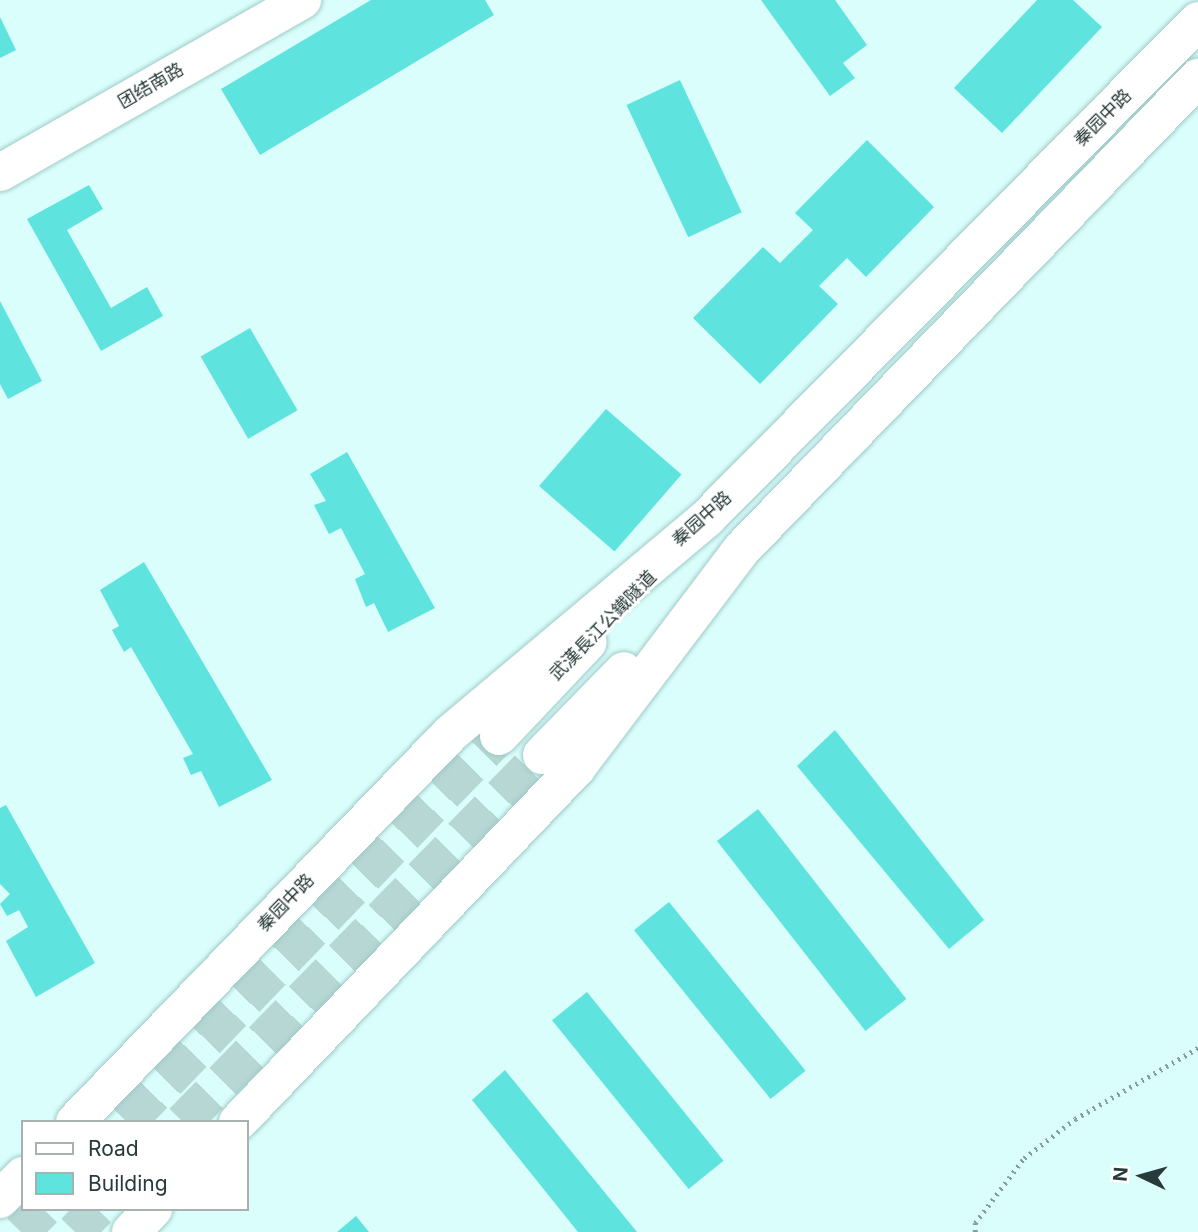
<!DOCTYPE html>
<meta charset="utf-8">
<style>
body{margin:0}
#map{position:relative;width:1198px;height:1232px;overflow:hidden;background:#dafefb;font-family:Inter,"Noto Sans SC",sans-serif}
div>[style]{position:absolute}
.building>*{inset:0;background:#5ee3de;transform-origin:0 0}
.major-tunnel>*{height:38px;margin-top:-19px;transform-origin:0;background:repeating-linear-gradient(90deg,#b6d7d4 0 38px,transparent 0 57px)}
.path>*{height:4.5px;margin-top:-2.25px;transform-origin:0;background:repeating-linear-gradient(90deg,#829d9b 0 2px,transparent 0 7px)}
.roads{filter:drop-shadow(0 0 2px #9fcac8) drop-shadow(0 0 2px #9fcac8)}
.minor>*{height:37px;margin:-18.5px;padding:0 18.5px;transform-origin:18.5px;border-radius:18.5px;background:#fff}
.major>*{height:38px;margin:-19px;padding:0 19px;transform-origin:19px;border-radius:19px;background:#fff}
span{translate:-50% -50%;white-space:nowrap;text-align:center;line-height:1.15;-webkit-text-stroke:6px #fff;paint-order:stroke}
.street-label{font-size:18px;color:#283a39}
.legend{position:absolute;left:21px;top:1120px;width:228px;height:91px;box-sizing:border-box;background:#fff;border:2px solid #a9b0b0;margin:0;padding:9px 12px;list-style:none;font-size:21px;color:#283a39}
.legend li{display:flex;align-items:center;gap:14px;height:35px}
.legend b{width:35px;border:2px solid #a9b0b0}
.north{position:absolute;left:1107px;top:1141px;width:70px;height:70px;-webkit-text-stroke:5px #fff;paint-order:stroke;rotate:275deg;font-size:19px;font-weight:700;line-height:28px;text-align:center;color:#283a39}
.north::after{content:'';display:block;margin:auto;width:24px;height:32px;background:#283a39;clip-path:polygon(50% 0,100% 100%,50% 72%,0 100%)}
</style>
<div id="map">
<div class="building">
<i style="clip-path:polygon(371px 0,485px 0,494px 15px,260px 155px,221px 89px)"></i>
<i style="clip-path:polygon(761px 0,835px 0,867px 45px,843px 63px,855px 78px,830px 96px)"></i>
<i style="clip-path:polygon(1037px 0,1073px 0,1102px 27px,1002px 133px,954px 88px)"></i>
<i style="clip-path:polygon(0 17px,16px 50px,0 58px)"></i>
<i style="left:680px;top:80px;width:146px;height:59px;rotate:65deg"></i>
<i style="clip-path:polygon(867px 140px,934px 207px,866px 277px,847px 258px,819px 286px,838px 304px,760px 384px,693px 318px,763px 247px,780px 263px,813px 230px,795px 213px)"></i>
<i style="clip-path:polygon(89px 185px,103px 209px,67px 230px,111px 308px,147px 287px,163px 316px,101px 351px,27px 219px)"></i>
<i style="clip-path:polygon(0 301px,42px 381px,8px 399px,0 384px)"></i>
<i style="left:250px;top:328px;width:95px;height:57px;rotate:60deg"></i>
<i style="left:606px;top:409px;width:100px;height:102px;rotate:41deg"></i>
<i style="clip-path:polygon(347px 452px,435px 608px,388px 632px,374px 603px,366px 607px,355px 579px,365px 574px,341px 528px,329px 534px,314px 505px,326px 501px,310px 474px)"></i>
<i style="clip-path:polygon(144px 562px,272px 780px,219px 807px,201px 771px,191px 775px,183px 758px,193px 754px,131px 647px,124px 652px,112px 630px,119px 626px,100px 590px)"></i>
<i style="clip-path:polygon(835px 730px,984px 920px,949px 949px,797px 766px)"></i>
<i style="clip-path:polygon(6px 805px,95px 963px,36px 997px,6px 941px,28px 927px,19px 910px,7px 916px,0 904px,10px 894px,0 884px,0 808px)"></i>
<i style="left:758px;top:809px;width:241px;height:52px;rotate:52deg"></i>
<i style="left:669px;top:902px;width:217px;height:45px;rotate:51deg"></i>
<i style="left:587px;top:992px;width:217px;height:45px;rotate:51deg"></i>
<i style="clip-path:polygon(505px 1070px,637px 1232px,578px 1232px,472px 1100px)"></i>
<i style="clip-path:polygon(356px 1216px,369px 1232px,337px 1232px)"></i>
</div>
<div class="major-tunnel">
<i style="left:127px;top:1122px;width:536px;rotate:-46.06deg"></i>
<i style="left:183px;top:1122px;width:513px;rotate:-45.63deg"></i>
<i style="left:21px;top:1232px;width:32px;rotate:-46deg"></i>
<i style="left:75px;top:1232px;width:32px;rotate:-46deg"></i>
</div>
<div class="path">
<i style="left:975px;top:1232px;width:9px;rotate:-90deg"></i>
<i style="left:975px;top:1223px;width:81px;rotate:-53deg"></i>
<i style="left:1024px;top:1158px;width:64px;rotate:-37.4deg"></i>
<i style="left:1075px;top:1119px;width:142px;rotate:-30deg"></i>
</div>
<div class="roads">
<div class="minor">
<i style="left:0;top:172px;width:348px;rotate:-29.7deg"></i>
</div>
<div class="major">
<i style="left:499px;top:736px;width:129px;rotate:-46.6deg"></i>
<i style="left:542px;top:755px;width:117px;rotate:-45.7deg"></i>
<i style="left:75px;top:1122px;width:541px;rotate:-45.97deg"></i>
<i style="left:451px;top:733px;width:336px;rotate:-40deg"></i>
<i style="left:708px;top:517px;width:697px;rotate:-45.35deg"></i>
<i style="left:238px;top:1122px;width:491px;rotate:-46.3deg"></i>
<i style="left:577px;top:767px;width:273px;rotate:-52.9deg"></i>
<i style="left:742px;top:549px;width:656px;rotate:-45.93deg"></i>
<i style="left:0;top:1199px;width:33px;rotate:-45deg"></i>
<i style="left:131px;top:1232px;width:32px;rotate:-46deg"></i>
</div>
</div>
<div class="street-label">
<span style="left:151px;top:86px;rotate:-30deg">团结南路</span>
<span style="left:1103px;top:118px;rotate:-45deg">秦园中路</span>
<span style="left:702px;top:519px;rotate:-42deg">秦园中路</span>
<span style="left:603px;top:626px;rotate:-46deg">武漢長江公鐵隧道</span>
<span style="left:286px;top:903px;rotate:-46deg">秦园中路</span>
</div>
<ul class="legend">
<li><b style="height:9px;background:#fff"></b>Road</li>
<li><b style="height:19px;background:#5ee3de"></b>Building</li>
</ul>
<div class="north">N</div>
</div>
